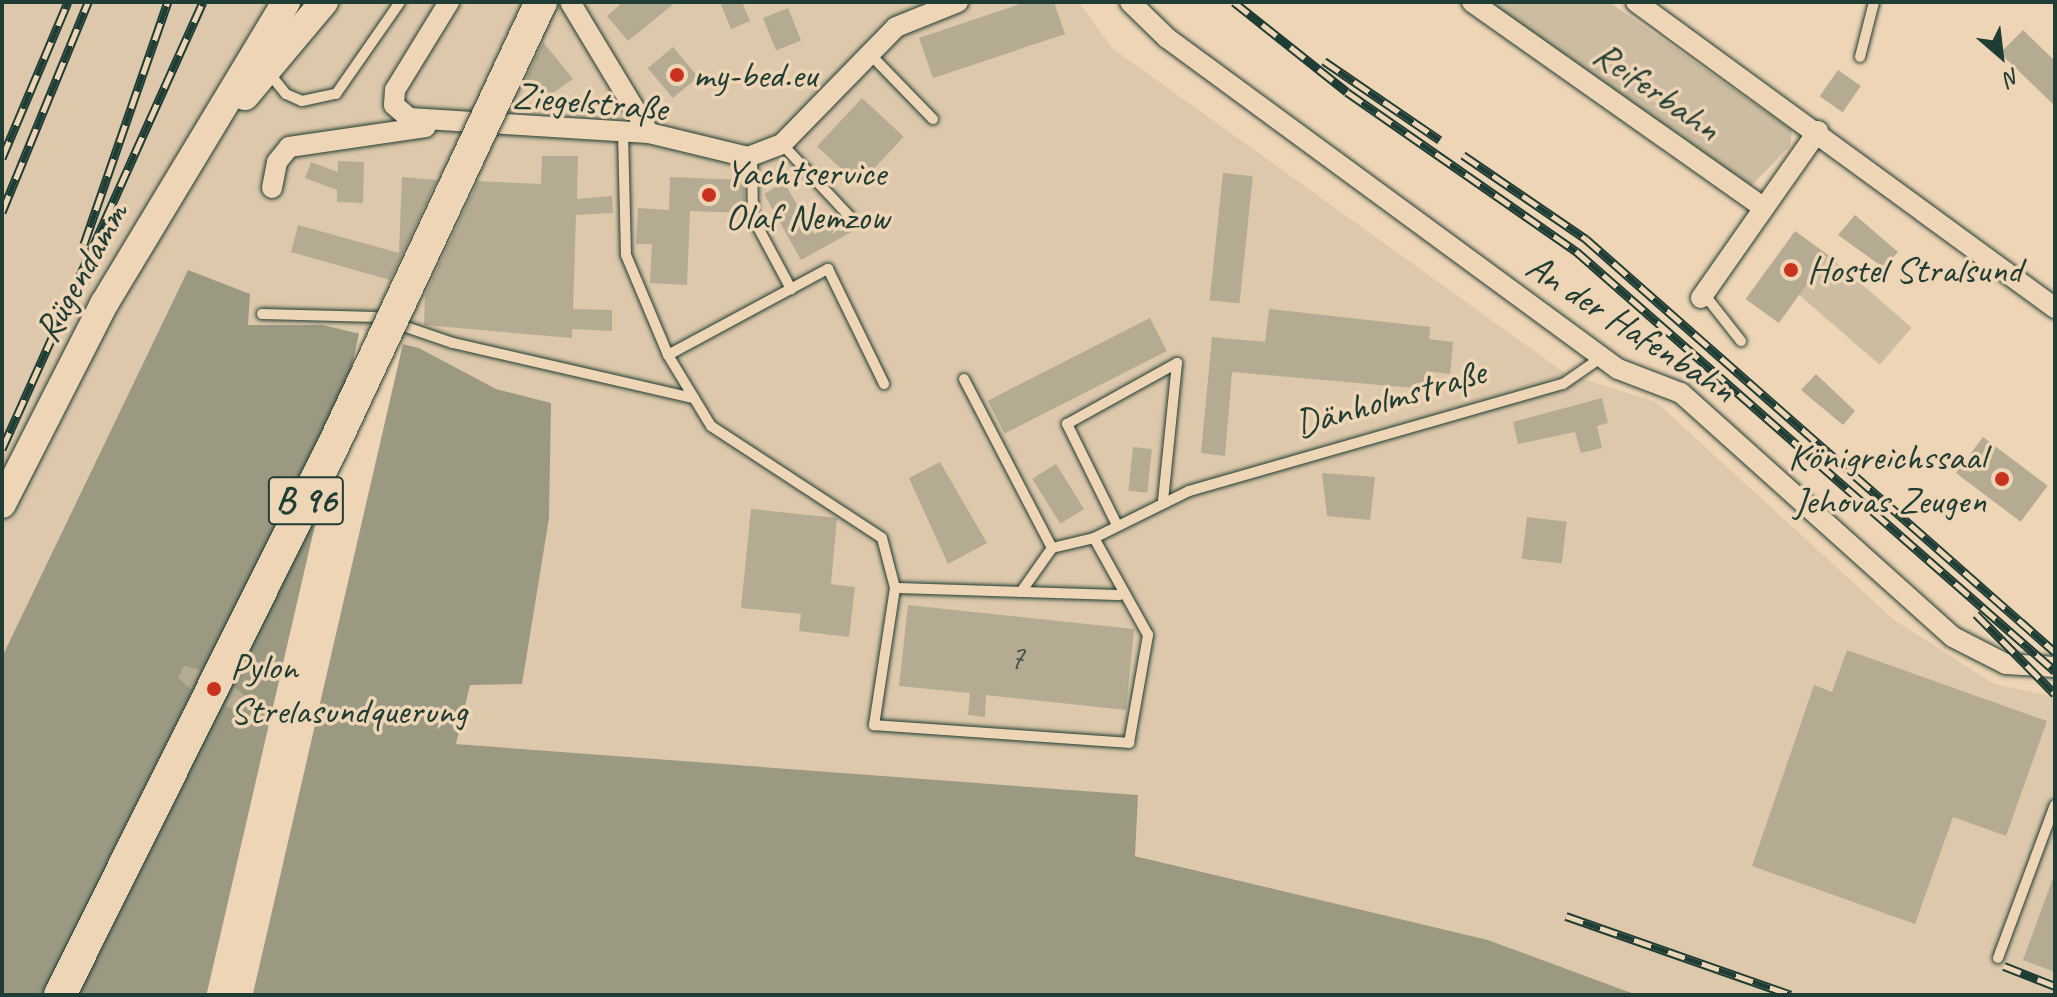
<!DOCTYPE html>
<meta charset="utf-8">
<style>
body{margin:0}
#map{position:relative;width:2057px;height:997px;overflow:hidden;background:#eed5b6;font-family:Caveat,sans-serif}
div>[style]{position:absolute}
.built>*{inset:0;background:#ddc8ab}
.green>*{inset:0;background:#ccbca1;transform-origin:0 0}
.water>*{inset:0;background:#9c9983}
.pier>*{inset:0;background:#eed5b6;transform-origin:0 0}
.building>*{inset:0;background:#b4ab92;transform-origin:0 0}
.roads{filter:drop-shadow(0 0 2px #1f3d34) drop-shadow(0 0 2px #1f3d34)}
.service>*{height:10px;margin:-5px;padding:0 5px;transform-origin:5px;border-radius:5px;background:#eed5b6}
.minor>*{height:20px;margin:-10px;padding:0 10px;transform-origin:10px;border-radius:10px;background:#eed5b6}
.secondary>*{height:28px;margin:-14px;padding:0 14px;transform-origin:14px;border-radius:14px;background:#eed5b6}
.rail>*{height:9px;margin-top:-4.5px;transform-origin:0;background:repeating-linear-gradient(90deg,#eed5b6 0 18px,#1f3d34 0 36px);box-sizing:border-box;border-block:2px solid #1f3d34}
.bridges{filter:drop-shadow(0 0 2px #1f3d34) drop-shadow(0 0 2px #1f3d34)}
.trunk-bridge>*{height:32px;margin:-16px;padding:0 16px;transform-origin:16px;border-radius:16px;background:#eed5b6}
.dots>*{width:22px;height:22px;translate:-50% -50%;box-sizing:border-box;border:4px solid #eed5b6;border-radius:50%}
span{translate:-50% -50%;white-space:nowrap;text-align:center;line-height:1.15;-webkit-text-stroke:7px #eed5b6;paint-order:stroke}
.number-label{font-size:34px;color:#44584c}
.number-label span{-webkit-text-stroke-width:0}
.shield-label span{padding:2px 6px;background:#eed5b6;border:2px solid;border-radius:6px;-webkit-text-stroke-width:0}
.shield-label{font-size:36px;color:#1f3d34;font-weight:700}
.poi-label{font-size:38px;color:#1f3d34}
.left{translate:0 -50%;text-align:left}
.right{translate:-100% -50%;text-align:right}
.street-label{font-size:38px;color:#1f3d34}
.frame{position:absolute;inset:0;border:4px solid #1f3d34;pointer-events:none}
.north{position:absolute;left:1961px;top:16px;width:80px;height:80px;-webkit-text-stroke:6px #eed5b6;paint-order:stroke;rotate:152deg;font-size:22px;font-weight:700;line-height:32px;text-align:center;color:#1f3d34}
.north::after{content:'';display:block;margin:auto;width:28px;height:36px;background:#1f3d34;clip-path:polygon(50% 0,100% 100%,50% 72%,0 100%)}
</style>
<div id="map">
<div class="built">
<i style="clip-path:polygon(2px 2px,1079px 2px,1112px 48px,1565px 373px,1656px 402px,1893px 619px,1994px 684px,2055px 697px,2055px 995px,1637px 995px,1488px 940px,1134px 855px,1137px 795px,456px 744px,469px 684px,522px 684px,551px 403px,496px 389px,419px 348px,323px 325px,248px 325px,188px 270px,2px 657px)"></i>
</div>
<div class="green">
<i style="clip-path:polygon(1479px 2px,1609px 2px,1792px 130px,1790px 146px,1749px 188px)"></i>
<i style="left:1828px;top:255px;width:111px;height:49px;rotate:41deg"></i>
</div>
<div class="water">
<i style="clip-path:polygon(188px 270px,250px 294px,248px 325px,323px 325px,419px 348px,496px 389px,551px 403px,549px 518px,522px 684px,470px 685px,456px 744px,1138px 795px,1135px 856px,1488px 940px,1637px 995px,2px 995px,2px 657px)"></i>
</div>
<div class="pier">
<i style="left:360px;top:330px;width:45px;height:741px;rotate:13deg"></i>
</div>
<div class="building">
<i style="clip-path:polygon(623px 2px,676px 2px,628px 41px,607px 16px)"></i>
<i style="clip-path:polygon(720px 2px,742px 2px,750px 21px,731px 29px)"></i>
<i style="clip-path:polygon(1026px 2px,1054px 2px,1065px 34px,933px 78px,919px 38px)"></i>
<i style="left:788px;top:8px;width:35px;height:27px;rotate:68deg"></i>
<i style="clip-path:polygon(2023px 30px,2055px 61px,2055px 106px,2000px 53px)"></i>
<i style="clip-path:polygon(543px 42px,573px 79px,540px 102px,524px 83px)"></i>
<i style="left:673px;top:47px;width:39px;height:33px;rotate:50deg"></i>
<i style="left:1838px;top:70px;width:28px;height:32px;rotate:35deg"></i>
<i style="left:862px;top:98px;width:57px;height:66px;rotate:43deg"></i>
<i style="clip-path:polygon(542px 156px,578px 156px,577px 199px,612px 196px,613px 213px,576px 215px,573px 309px,612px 310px,612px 331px,572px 329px,572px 338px,424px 325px,425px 295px,478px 181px,541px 184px)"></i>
<i style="clip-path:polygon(338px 161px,364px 162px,363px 203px,337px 202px,337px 190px,305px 178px,311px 162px,338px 172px)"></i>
<i style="left:1223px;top:173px;width:30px;height:128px;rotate:6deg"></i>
<i style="clip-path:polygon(402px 177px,437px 180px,390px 280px,291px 252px,298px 225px,399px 253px)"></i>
<i style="clip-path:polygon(670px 177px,744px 180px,745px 213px,690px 211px,687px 285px,650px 283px,652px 244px,636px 244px,638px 208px,669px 210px)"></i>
<i style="clip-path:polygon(784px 182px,814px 234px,842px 220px,857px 229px,801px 260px,764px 194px)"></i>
<i style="clip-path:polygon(1855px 215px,1898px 252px,1884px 268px,1838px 235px)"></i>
<i style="left:1795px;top:231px;width:41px;height:84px;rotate:36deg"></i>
<i style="clip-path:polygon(1269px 309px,1430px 327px,1429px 339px,1453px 342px,1450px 374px,1426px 371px,1425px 389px,1232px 372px,1225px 456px,1201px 453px,1212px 337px,1265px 342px)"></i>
<i style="left:1150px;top:318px;width:37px;height:182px;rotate:63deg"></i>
<i style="clip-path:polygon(1816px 374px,1855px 411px,1843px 425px,1801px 390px)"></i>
<i style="clip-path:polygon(1602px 398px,1608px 423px,1597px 426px,1602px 448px,1581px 453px,1575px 432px,1518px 444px,1513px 422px)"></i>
<i style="left:1983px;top:437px;width:81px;height:45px;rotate:37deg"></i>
<i style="left:1133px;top:447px;width:19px;height:44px;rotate:6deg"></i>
<i style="clip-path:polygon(940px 462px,987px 543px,948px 564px,909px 478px)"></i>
<i style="left:1056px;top:464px;width:53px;height:28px;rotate:58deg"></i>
<i style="clip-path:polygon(1322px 473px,1375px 477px,1370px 520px,1327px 516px)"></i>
<i style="clip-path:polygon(751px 509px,837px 518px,831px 584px,855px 587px,849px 637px,799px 631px,801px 614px,741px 608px)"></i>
<i style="left:1527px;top:517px;width:40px;height:42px;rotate:7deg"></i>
<i style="clip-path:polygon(908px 605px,1134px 629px,1126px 710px,986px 695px,985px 717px,968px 715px,970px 693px,899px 686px)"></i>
<i style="clip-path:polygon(1847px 650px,2047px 721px,2006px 836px,1953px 817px,1915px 924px,1752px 866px,1814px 685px,1832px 692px)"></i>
<i style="clip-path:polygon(184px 666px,201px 670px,191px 689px,178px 678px)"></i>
<i style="clip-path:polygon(234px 687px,249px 699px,243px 711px,225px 706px)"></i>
<i style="clip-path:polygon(2053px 878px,2055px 878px,2055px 972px,2023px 960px)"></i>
</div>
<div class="roads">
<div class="service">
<i style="left:869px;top:53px;width:92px;rotate:45.9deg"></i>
<i style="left:1860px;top:57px;width:57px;rotate:-75.7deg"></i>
<i style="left:269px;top:73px;width:27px;rotate:51deg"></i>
<i style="left:286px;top:94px;width:17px;rotate:24deg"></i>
<i style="left:302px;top:101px;width:35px;rotate:-12deg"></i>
<i style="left:336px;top:94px;width:112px;rotate:-55.2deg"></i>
<i style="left:623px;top:133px;width:122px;rotate:88.6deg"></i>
<i style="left:626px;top:255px;width:108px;rotate:67.2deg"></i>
<i style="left:668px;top:355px;width:83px;rotate:58.8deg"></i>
<i style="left:711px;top:426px;width:204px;rotate:33.2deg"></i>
<i style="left:882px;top:538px;width:52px;rotate:75.4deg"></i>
<i style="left:895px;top:588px;width:139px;rotate:98.7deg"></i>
<i style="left:874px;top:725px;width:256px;rotate:4deg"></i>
<i style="left:1129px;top:743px;width:110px;rotate:-80deg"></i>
<i style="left:1148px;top:635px;width:111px;rotate:-119.1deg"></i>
<i style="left:1094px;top:538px;width:106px;rotate:-26.3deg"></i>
<i style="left:1189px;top:491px;width:389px;rotate:-16deg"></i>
<i style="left:1563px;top:384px;width:47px;rotate:-34.7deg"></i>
<i style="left:782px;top:144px;width:100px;rotate:47deg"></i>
<i style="left:752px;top:156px;width:62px;rotate:89.1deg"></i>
<i style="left:753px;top:218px;width:81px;rotate:61.8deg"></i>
<i style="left:1704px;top:294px;width:60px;rotate:51.8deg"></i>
<i style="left:262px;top:314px;width:115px;rotate:1.5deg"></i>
<i style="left:377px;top:317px;width:80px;rotate:18.9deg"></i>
<i style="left:453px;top:343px;width:247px;rotate:12.9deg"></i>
<i style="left:668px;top:355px;width:182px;rotate:-28.3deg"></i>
<i style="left:828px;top:269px;width:128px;rotate:64deg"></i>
<i style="left:964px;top:379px;width:191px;rotate:62.5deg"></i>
<i style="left:1052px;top:548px;width:54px;rotate:125.2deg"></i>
<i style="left:1117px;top:525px;width:113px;rotate:-116.3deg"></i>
<i style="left:1067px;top:424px;width:126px;rotate:-29deg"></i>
<i style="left:1177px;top:363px;width:138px;rotate:95.8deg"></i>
<i style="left:1052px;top:548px;width:43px;rotate:-13.4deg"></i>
<i style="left:895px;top:588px;width:225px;rotate:1.8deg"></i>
<i style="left:1998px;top:958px;width:163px;rotate:-69.6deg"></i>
</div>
<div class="minor">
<i style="left:449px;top:2px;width:103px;rotate:121.5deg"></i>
<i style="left:395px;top:90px;width:15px;rotate:94deg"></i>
<i style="left:394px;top:105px;width:20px;rotate:41deg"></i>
<i style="left:409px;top:118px;width:240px;rotate:3.6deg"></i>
<i style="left:649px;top:133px;width:102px;rotate:13.6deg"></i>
<i style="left:748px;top:157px;width:36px;rotate:-21deg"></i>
<i style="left:782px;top:144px;width:163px;rotate:-45.7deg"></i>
<i style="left:896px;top:27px;width:67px;rotate:-22deg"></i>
<i style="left:570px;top:2px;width:153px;rotate:58.9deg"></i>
<i style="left:1130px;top:2px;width:52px;rotate:44.2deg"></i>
<i style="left:1167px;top:38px;width:559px;rotate:36.28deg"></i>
<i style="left:1618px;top:369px;width:67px;rotate:20.9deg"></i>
<i style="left:1681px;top:393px;width:365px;rotate:41.9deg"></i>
<i style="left:1953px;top:637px;width:59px;rotate:27deg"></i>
<i style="left:2006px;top:664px;width:49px;rotate:3.5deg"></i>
<i style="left:1472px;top:2px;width:357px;rotate:35.2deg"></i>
<i style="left:1636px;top:2px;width:519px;rotate:36.14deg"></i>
<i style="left:272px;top:188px;width:26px;rotate:-79deg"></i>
<i style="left:277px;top:162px;width:19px;rotate:-51deg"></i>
<i style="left:289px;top:147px;width:138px;rotate:-8.3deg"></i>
<i style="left:1701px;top:298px;width:204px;rotate:-55deg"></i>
</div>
<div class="secondary">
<i style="left:245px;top:96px;width:123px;rotate:-50deg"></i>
<i style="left:2px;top:504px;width:225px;rotate:-63deg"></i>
<i style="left:104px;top:304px;width:353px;rotate:-58.9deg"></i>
</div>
</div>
<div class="rail">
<i style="left:1234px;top:2px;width:144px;rotate:38.5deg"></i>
<i style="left:1347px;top:92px;width:279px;rotate:34.8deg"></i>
<i style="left:1576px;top:251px;width:637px;rotate:41.25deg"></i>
<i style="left:1324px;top:61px;width:140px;rotate:34.3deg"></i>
<i style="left:1463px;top:155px;width:149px;rotate:34.3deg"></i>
<i style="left:1586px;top:239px;width:625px;rotate:41.37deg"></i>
<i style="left:2px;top:158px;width:169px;rotate:-67.1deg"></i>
<i style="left:2px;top:212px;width:227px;rotate:-67.7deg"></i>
<i style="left:84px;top:244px;width:256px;rotate:-70.9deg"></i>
<i style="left:2px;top:449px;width:490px;rotate:-65.8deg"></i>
<i style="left:1976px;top:614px;width:112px;rotate:45.4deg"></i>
<i style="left:1566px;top:916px;width:238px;rotate:19.3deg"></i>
<i style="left:2004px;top:966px;width:55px;rotate:21.4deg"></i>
</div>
<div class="bridges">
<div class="trunk-bridge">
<i style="left:60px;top:995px;width:613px;rotate:-63.56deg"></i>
<i style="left:333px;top:446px;width:490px;rotate:-64.9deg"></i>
</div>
</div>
<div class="dots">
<i style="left:677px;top:75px;background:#c8321e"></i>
<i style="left:709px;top:195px;background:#c8321e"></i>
<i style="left:1791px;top:270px;background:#c8321e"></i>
<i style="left:2002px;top:479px;background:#c8321e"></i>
<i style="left:214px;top:689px;background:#c8321e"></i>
</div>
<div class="number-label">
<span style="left:1017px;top:657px">7</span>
</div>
<div class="shield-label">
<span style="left:306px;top:501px">B 96</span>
</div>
<div class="poi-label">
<span class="left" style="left:693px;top:75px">my-bed.eu</span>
<span class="left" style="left:725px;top:195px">Yachtservice<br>Olaf Nemzow</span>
<span class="left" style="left:1807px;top:270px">Hostel Stralsund</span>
<span class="right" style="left:1986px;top:479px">Königreichssaal<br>Jehovas Zeugen</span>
<span class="left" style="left:230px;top:689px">Pylon<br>Strelasundquerung</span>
</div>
<div class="street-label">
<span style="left:1657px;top:91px;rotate:35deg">Reiferbahn</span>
<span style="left:590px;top:102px;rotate:5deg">Ziegelstraße</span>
<span style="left:81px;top:272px;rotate:-61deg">Rügendamm</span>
<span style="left:1631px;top:328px;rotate:33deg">An der Hafenbahn</span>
<span style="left:1390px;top:398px;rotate:-16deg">Dänholmstraße</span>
</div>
<div class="frame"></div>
<div class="north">N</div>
</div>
